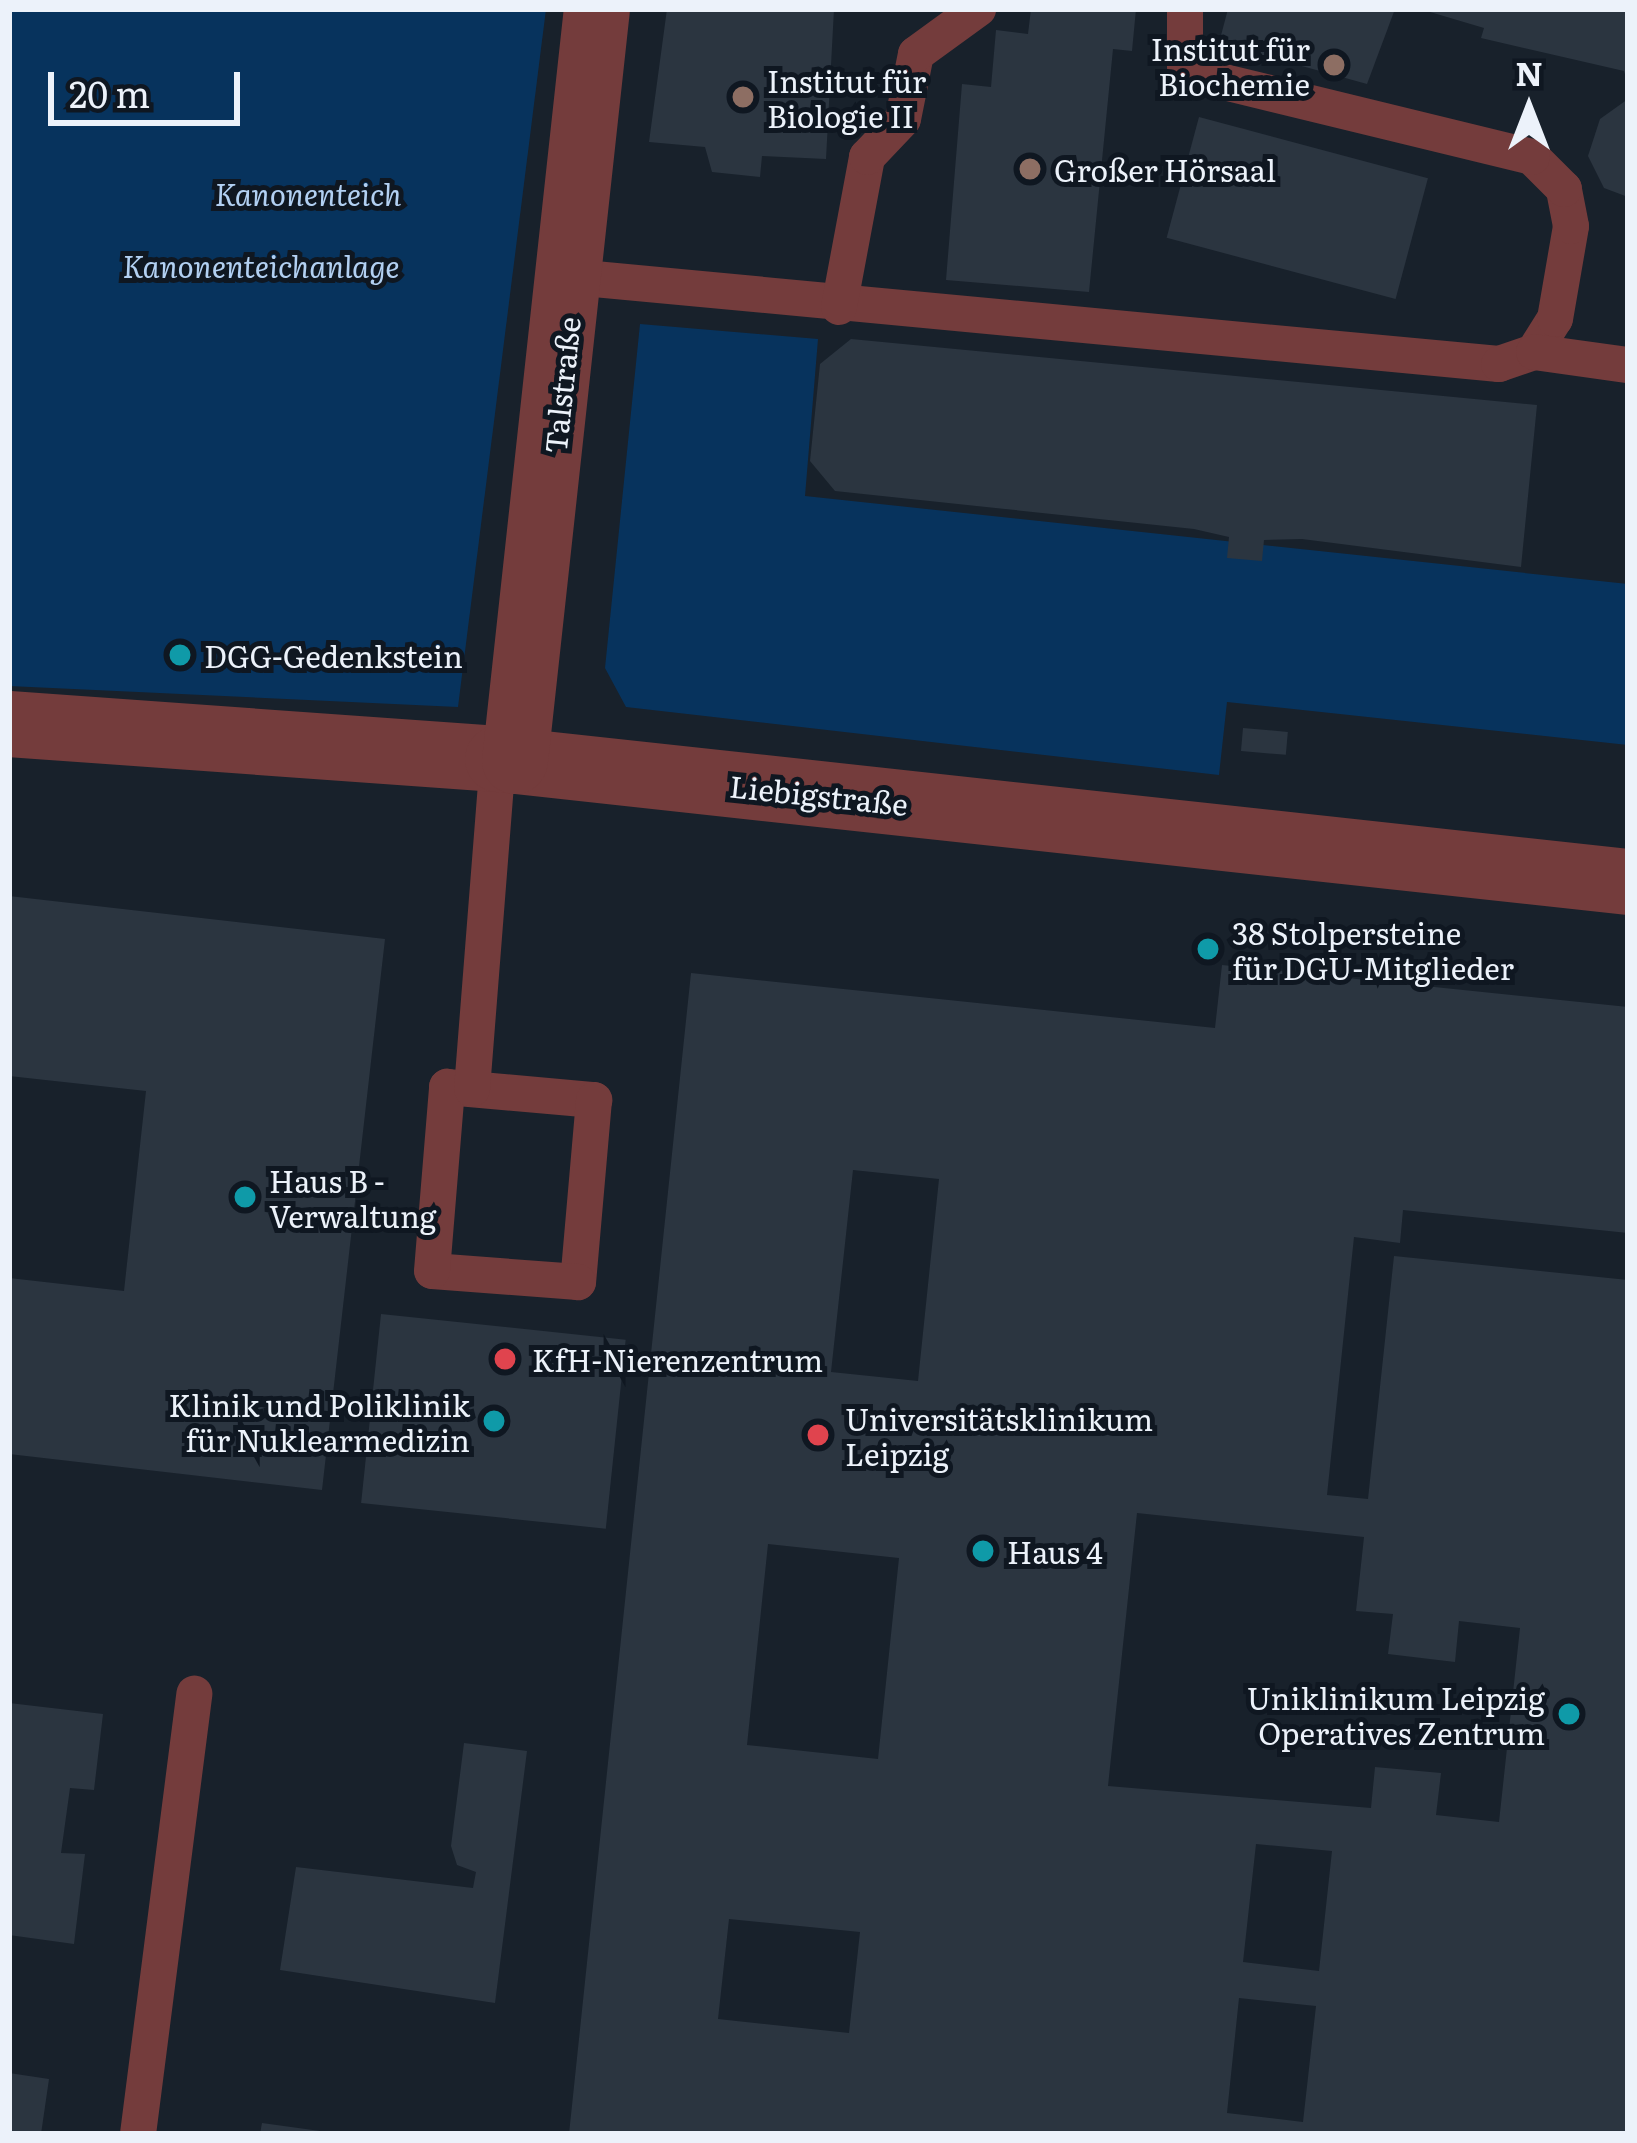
<!DOCTYPE html>
<meta charset="utf-8">
<style>
body{margin:0}
#map{position:relative;width:1637px;height:2143px;overflow:hidden;background:#18212b;font-family:Literata,serif}
div>[style]{position:absolute}
.green>*{inset:0;background:#07335d}
.building>*{inset:0;background:#2b3540;transform-origin:0 0}
.service>*{height:36px;margin:-18px;padding:0 18px;transform-origin:18px;border-radius:18px;background:#743c3c}
.minor>*{height:66px;margin:-33px;padding:0 33px;transform-origin:33px;border-radius:33px;background:#743c3c}
.dots>*{width:33px;height:33px;translate:-50% -50%;box-sizing:border-box;border:6px solid #0f1721;border-radius:50%}
span{translate:-50% -50%;white-space:nowrap;text-align:center;line-height:1.15;-webkit-text-stroke:10px #0f1721;paint-order:stroke}
.poi-label{font-size:30px;color:#ecf2fa}
.right{translate:-100% -50%;text-align:right}
.left{translate:0 -50%;text-align:left}
.park-label{font-size:30px;color:#b2d0f2;font-style:italic}
.street-label{font-size:30px;color:#ecf2fa}
.frame{position:absolute;inset:0;border:12px solid #ecf2fa;pointer-events:none}
.north{position:absolute;left:1469px;top:48px;width:120px;height:120px;-webkit-text-stroke:9px #0f1721;paint-order:stroke;rotate:0deg;font-size:33px;font-weight:700;line-height:48px;text-align:center;color:#ecf2fa}
.north::after{content:'';display:block;margin:auto;width:42px;height:54px;background:#ecf2fa;clip-path:polygon(50% 0,100% 100%,50% 72%,0 100%)}
.scale{position:absolute;left:48px;top:72px;width:192px;height:54px;box-sizing:border-box;border:6px solid #ecf2fa;border-top:0;padding-left:15px;font-size:36px;line-height:42px;white-space:nowrap;color:#ecf2fa;-webkit-text-stroke:9px #0f1721;paint-order:stroke}
</style>
<div id="map">
<div class="green">
<i style="clip-path:polygon(9px 9px,546px 9px,458px 707px,9px 686px)"></i>
<i style="clip-path:polygon(640px 324px,818px 339px,805px 496px,1628px 584px,1628px 745px,1227px 702px,1219px 775px,626px 707px,605px 668px)"></i>
</div>
<div class="building">
<i style="clip-path:polygon(667px 9px,834px 9px,826px 159px,762px 156px,760px 177px,712px 172px,705px 147px,649px 142px)"></i>
<i style="clip-path:polygon(1031px 9px,1136px 9px,1132px 51px,1113px 49px,1089px 292px,946px 280px,962px 84px,991px 87px,996px 30px,1028px 34px)"></i>
<i style="clip-path:polygon(1228px 9px,1395px 9px,1367px 84px,1219px 43px)"></i>
<i style="clip-path:polygon(1420px 9px,1628px 9px,1628px 84px,1624px 71px,1481px 38px,1484px 28px)"></i>
<i style="clip-path:polygon(1628px 99px,1628px 197px,1604px 188px,1588px 156px,1600px 119px)"></i>
<i style="left:1199px;top:117px;width:237px;height:125px;rotate:15deg"></i>
<i style="clip-path:polygon(851px 339px,1537px 405px,1521px 567px,1302px 539px,1264px 540px,1262px 561px,1227px 558px,1229px 537px,1194px 529px,835px 491px,810px 461px,820px 364px)"></i>
<i style="left:1243px;top:728px;width:45px;height:23px;rotate:5deg"></i>
<i style="clip-path:polygon(9px 896px,385px 939px,322px 1490px,9px 1454px,9px 1278px,124px 1291px,146px 1091px,9px 1076px)"></i>
<i style="clip-path:polygon(evenodd,1222px 965px,1628px 1007px,1628px 1233px,1403px 1210px,1400px 1243px,1354px 1237px,1327px 1495px,1368px 1499px,1394px 1256px,1628px 1280px,1628px 2134px,569px 2134px,691px 973px,1215px 1028px,1222px 965px,853px 1170px,939px 1179px,918px 1381px,831px 1372px,853px 1170px,1222px 965px,1137px 1513px,1364px 1537px,1356px 1611px,1393px 1614px,1388px 1654px,1455px 1662px,1459px 1621px,1520px 1628px,1499px 1822px,1436px 1815px,1441px 1773px,1375px 1767px,1371px 1808px,1108px 1786px,1137px 1513px,1222px 965px,768px 1544px,899px 1558px,878px 1759px,747px 1745px,768px 1544px,1222px 965px,1256px 1844px,1332px 1851px,1319px 1971px,1243px 1962px,1256px 1844px,1222px 965px,729px 1919px,860px 1932px,849px 2033px,718px 2019px,729px 1919px,1222px 965px,1239px 1998px,1316px 2006px,1303px 2122px,1227px 2113px,1239px 1998px)"></i>
<i style="left:381px;top:1314px;width:246px;height:190px;rotate:6deg"></i>
<i style="clip-path:polygon(9px 1703px,103px 1714px,94px 1790px,70px 1788px,61px 1853px,85px 1854px,74px 1944px,9px 1935px)"></i>
<i style="clip-path:polygon(464px 1743px,527px 1751px,495px 2003px,280px 1970px,296px 1867px,473px 1888px,476px 1872px,457px 1865px,451px 1846px)"></i>
<i style="clip-path:polygon(9px 2073px,49px 2079px,41px 2134px,9px 2134px)"></i>
<i style="clip-path:polygon(262px 2123px,320px 2131px,319px 2134px,260px 2134px)"></i>
</div>
<div class="service">
<i style="left:573px;top:277px;width:930px;rotate:5.37deg"></i>
<i style="left:1499px;top:364px;width:37px;rotate:-19deg"></i>
<i style="left:1534px;top:352px;width:39px;rotate:-58deg"></i>
<i style="left:1555px;top:319px;width:94px;rotate:-80.2deg"></i>
<i style="left:1571px;top:226px;width:38px;rotate:-101deg"></i>
<i style="left:1564px;top:189px;width:45px;rotate:-135deg"></i>
<i style="left:1532px;top:157px;width:338px;rotate:-166.3deg"></i>
<i style="left:1204px;top:77px;width:21px;rotate:-152deg"></i>
<i style="left:1185px;top:67px;width:58px;rotate:-90deg"></i>
<i style="left:839px;top:307px;width:153px;rotate:-79.4deg"></i>
<i style="left:867px;top:157px;width:52px;rotate:-46.5deg"></i>
<i style="left:903px;top:119px;width:66px;rotate:-78.7deg"></i>
<i style="left:916px;top:54px;width:77px;rotate:-36deg"></i>
<i style="left:1534px;top:352px;width:95px;rotate:7.9deg"></i>
<i style="left:447px;top:1087px;width:148px;rotate:5.1deg"></i>
<i style="left:594px;top:1100px;width:183px;rotate:95deg"></i>
<i style="left:578px;top:1282px;width:146px;rotate:-175.7deg"></i>
<i style="left:432px;top:1271px;width:185px;rotate:-85.3deg"></i>
<i style="left:472px;top:1089px;width:331px;rotate:-85.5deg"></i>
<i style="left:138px;top:2134px;width:444px;rotate:-82.7deg"></i>
</div>
<div class="minor">
<i style="left:9px;top:724px;width:490px;rotate:4.1deg"></i>
<i style="left:498px;top:759px;width:1137px;rotate:6.21deg"></i>
<i style="left:515px;top:761px;width:756px;rotate:-83.78deg"></i>
</div>
<div class="dots">
<i style="left:1334px;top:65px;background:#8d6e63"></i>
<i style="left:743px;top:97px;background:#8d6e63"></i>
<i style="left:1030px;top:169px;background:#8d6e63"></i>
<i style="left:180px;top:655px;background:#0f9aa8"></i>
<i style="left:1208px;top:949px;background:#0f9aa8"></i>
<i style="left:245px;top:1197px;background:#0f9aa8"></i>
<i style="left:505px;top:1359px;background:#e0444e"></i>
<i style="left:494px;top:1421px;background:#0f9aa8"></i>
<i style="left:818px;top:1435px;background:#e0444e"></i>
<i style="left:983px;top:1551px;background:#0f9aa8"></i>
<i style="left:1569px;top:1714px;background:#0f9aa8"></i>
</div>
<div class="poi-label">
<span class="right" style="left:1310px;top:65px">Institut für<br>Biochemie</span>
<span class="left" style="left:767px;top:97px">Institut für<br>Biologie II</span>
<span class="left" style="left:1054px;top:169px">Großer Hörsaal</span>
<span class="left" style="left:204px;top:655px">DGG-Gedenkstein</span>
<span class="left" style="left:1232px;top:949px">38 Stolpersteine<br>für DGU-Mitglieder</span>
<span class="left" style="left:269px;top:1197px">Haus B -<br>Verwaltung</span>
<span class="left" style="left:532px;top:1359px">KfH-Nierenzentrum</span>
<span class="right" style="left:470px;top:1421px">Klinik und Poliklinik<br>für Nuklearmedizin</span>
<span class="left" style="left:845px;top:1435px">Universitätsklinikum<br>Leipzig</span>
<span class="left" style="left:1007px;top:1551px">Haus 4</span>
<span class="right" style="left:1545px;top:1714px">Uniklinikum Leipzig<br>Operatives Zentrum</span>
</div>
<div class="park-label">
<span style="left:308px;top:193px">Kanonenteich</span>
<span style="left:261px;top:265px">Kanonenteichanlage</span>
</div>
<div class="street-label">
<span style="left:561px;top:385px;rotate:-84deg">Talstraße</span>
<span style="left:819px;top:794px;rotate:6deg">Liebigstraße</span>
</div>
<div class="frame"></div>
<div class="north">N</div>
<div class="scale">20 m</div>
</div>
